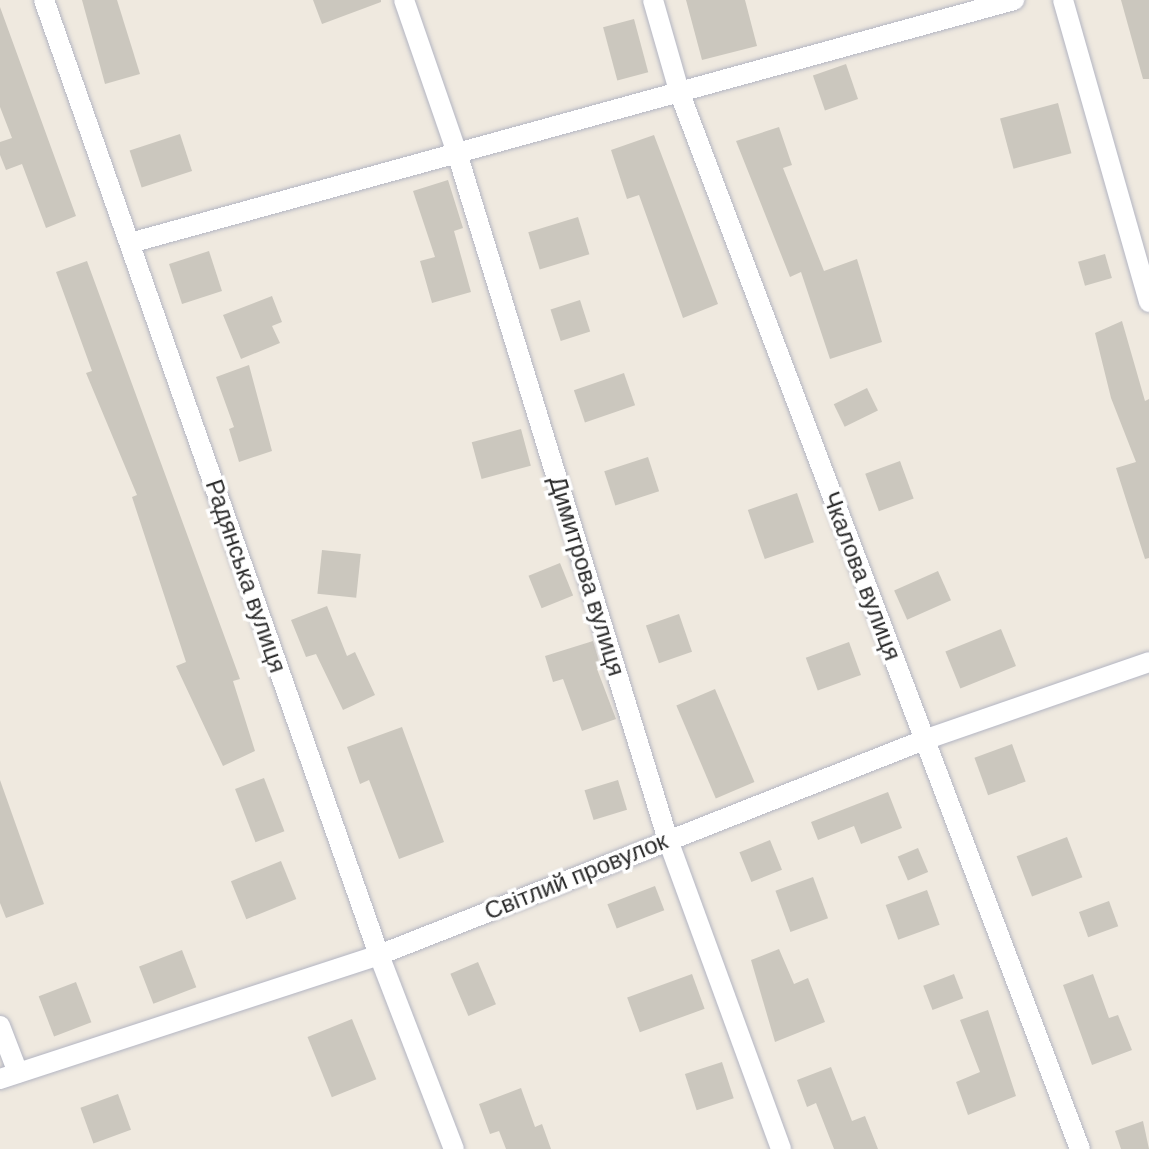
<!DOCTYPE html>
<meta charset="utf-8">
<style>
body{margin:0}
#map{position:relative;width:1149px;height:1149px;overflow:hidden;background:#efe9df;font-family:Arial,sans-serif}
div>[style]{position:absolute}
.building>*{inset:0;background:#cbc7be;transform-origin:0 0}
.roads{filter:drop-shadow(0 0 2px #b3b5c2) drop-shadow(0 0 2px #b3b5c2)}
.street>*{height:20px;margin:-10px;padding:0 10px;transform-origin:10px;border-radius:10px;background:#fff}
span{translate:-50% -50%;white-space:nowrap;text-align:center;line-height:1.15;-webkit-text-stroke:7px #fff;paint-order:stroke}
.street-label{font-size:24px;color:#2d2d2d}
</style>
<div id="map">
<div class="building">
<i style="clip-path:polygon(82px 0,117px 0,140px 74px,105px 84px)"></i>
<i style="clip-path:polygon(313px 0,381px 0,381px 2px,322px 24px)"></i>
<i style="clip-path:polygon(686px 0,745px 0,757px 46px,702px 60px)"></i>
<i style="clip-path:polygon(1121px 0,1149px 0,1149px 79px,1143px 79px)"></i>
<i style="clip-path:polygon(0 7px,76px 216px,46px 228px,22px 164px,6px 170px,0 155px,0 142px,12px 138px,0 107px)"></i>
<i style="left:634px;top:19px;width:55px;height:32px;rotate:75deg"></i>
<i style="left:846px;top:64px;width:37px;height:35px;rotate:71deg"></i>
<i style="left:1058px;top:103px;width:52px;height:60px;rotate:75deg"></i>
<i style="clip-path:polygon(779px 127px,792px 165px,783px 168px,824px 271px,857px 259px,882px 342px,830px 359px,801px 272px,790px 277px,736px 141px)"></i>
<i style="left:180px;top:134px;width:39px;height:53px;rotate:72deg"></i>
<i style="clip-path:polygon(654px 135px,718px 304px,683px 318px,639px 195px,627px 199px,611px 150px)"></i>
<i style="clip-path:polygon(448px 180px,463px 228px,454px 231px,471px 292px,432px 303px,420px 261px,435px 257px,413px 191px)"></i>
<i style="left:578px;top:217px;width:39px;height:52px;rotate:73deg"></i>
<i style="left:209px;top:251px;width:42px;height:42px;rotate:72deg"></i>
<i style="left:1105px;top:254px;width:25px;height:28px;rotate:74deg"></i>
<i style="clip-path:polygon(87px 261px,240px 679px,233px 681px,255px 751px,223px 766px,176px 666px,186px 662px,132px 497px,137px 495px,86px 373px,92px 371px,56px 272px)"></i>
<i style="clip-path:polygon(272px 296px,282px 322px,272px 326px,280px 343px,241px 359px,223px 315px)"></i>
<i style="left:580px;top:300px;width:33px;height:31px;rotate:72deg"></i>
<i style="clip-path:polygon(1122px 321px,1145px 401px,1149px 399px,1149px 558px,1145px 559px,1116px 468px,1136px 462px,1111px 398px,1095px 333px)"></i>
<i style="clip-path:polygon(249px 365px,272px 451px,239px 462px,229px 429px,234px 427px,216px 377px)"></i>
<i style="left:624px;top:373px;width:34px;height:53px;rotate:71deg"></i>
<i style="left:867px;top:388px;width:25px;height:37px;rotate:64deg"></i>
<i style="left:521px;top:429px;width:38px;height:51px;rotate:75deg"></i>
<i style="left:648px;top:457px;width:36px;height:46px;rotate:72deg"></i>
<i style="left:900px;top:461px;width:40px;height:37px;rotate:70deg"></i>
<i style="left:797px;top:493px;width:52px;height:52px;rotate:71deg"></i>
<i style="left:322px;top:550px;width:39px;height:44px;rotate:6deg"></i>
<i style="left:560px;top:563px;width:35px;height:34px;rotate:68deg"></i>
<i style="left:938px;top:571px;width:32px;height:48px;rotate:66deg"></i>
<i style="clip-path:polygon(327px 606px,347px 656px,355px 652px,375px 695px,343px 710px,316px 654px,306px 657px,291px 620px)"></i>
<i style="left:679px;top:614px;width:40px;height:35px;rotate:71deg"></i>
<i style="left:1001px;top:629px;width:40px;height:60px;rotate:68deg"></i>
<i style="clip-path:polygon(593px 641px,601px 668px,597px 669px,616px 719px,582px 731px,563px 679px,553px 682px,545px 656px)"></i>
<i style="left:849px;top:642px;width:35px;height:46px;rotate:70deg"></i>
<i style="left:715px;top:689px;width:101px;height:42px;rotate:67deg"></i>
<i style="clip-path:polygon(402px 727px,444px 842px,399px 859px,369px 780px,360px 784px,347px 747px)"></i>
<i style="left:1012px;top:744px;width:40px;height:40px;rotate:70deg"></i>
<i style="left:264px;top:778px;width:57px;height:31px;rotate:69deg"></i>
<i style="clip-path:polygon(0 780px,44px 904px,6px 918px,0 903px)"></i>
<i style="left:618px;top:780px;width:31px;height:35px;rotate:73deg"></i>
<i style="clip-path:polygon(888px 792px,902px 828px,861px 844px,854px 826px,818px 840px,811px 822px)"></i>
<i style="left:1067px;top:837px;width:43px;height:54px;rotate:69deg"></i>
<i style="left:770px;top:840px;width:32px;height:33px;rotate:68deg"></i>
<i style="left:918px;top:848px;width:26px;height:22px;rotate:67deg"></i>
<i style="left:281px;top:861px;width:41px;height:54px;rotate:68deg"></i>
<i style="left:813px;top:877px;width:44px;height:40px;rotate:70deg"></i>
<i style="left:655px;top:886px;width:26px;height:51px;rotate:69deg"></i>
<i style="left:927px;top:890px;width:37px;height:44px;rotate:70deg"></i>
<i style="left:1109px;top:901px;width:27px;height:32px;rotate:70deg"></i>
<i style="clip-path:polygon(779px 949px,794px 984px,808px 978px,825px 1022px,775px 1042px,751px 960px)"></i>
<i style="left:182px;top:950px;width:40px;height:46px;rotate:69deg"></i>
<i style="left:478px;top:962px;width:46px;height:30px;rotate:67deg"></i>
<i style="left:692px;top:974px;width:37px;height:69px;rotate:70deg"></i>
<i style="left:954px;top:974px;width:26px;height:33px;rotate:69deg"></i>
<i style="clip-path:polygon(1093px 974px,1109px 1018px,1118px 1015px,1132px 1050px,1092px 1065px,1063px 985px)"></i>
<i style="left:76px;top:982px;width:43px;height:40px;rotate:69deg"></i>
<i style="clip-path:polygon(988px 1010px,1016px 1096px,968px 1115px,956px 1082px,980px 1072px,960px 1020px)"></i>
<i style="left:352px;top:1019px;width:65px;height:48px;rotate:68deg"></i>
<i style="left:722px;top:1062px;width:38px;height:39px;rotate:72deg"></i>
<i style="clip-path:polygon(831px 1067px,852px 1121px,865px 1116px,878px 1149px,834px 1149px,816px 1103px,807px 1107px,797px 1080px)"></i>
<i style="clip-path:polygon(521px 1088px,535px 1127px,542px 1124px,551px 1149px,506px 1149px,499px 1131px,490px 1134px,479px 1104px)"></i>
<i style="left:118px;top:1094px;width:38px;height:40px;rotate:70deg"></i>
<i style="clip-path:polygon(1143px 1121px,1149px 1149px,1121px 1149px,1115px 1131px)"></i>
</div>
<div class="roads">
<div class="street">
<i style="left:44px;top:0;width:1012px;rotate:70.67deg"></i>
<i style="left:379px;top:955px;width:208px;rotate:68.9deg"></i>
<i style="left:404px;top:0;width:162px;rotate:70.9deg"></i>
<i style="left:457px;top:153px;width:719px;rotate:72.93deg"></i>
<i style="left:668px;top:840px;width:329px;rotate:69.9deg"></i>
<i style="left:653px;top:0;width:98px;rotate:74deg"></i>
<i style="left:680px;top:94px;width:1128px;rotate:69.24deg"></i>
<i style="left:1063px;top:0;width:314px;rotate:74.1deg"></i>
<i style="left:130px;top:243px;width:917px;rotate:-15.37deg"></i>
<i style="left:0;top:1026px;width:50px;rotate:69deg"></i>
<i style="left:0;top:1079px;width:399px;rotate:-18.1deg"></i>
<i style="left:379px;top:955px;width:586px;rotate:-21.53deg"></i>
<i style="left:924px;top:740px;width:238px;rotate:-19.1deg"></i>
</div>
</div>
<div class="street-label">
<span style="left:246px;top:576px;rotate:71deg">Радянська вулиця</span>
<span style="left:587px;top:576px;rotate:73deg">Димитрова вулиця</span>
<span style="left:862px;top:576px;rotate:69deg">Чкалова вулиця</span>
<span style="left:576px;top:876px;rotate:-22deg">Світлий провулок</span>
</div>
</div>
